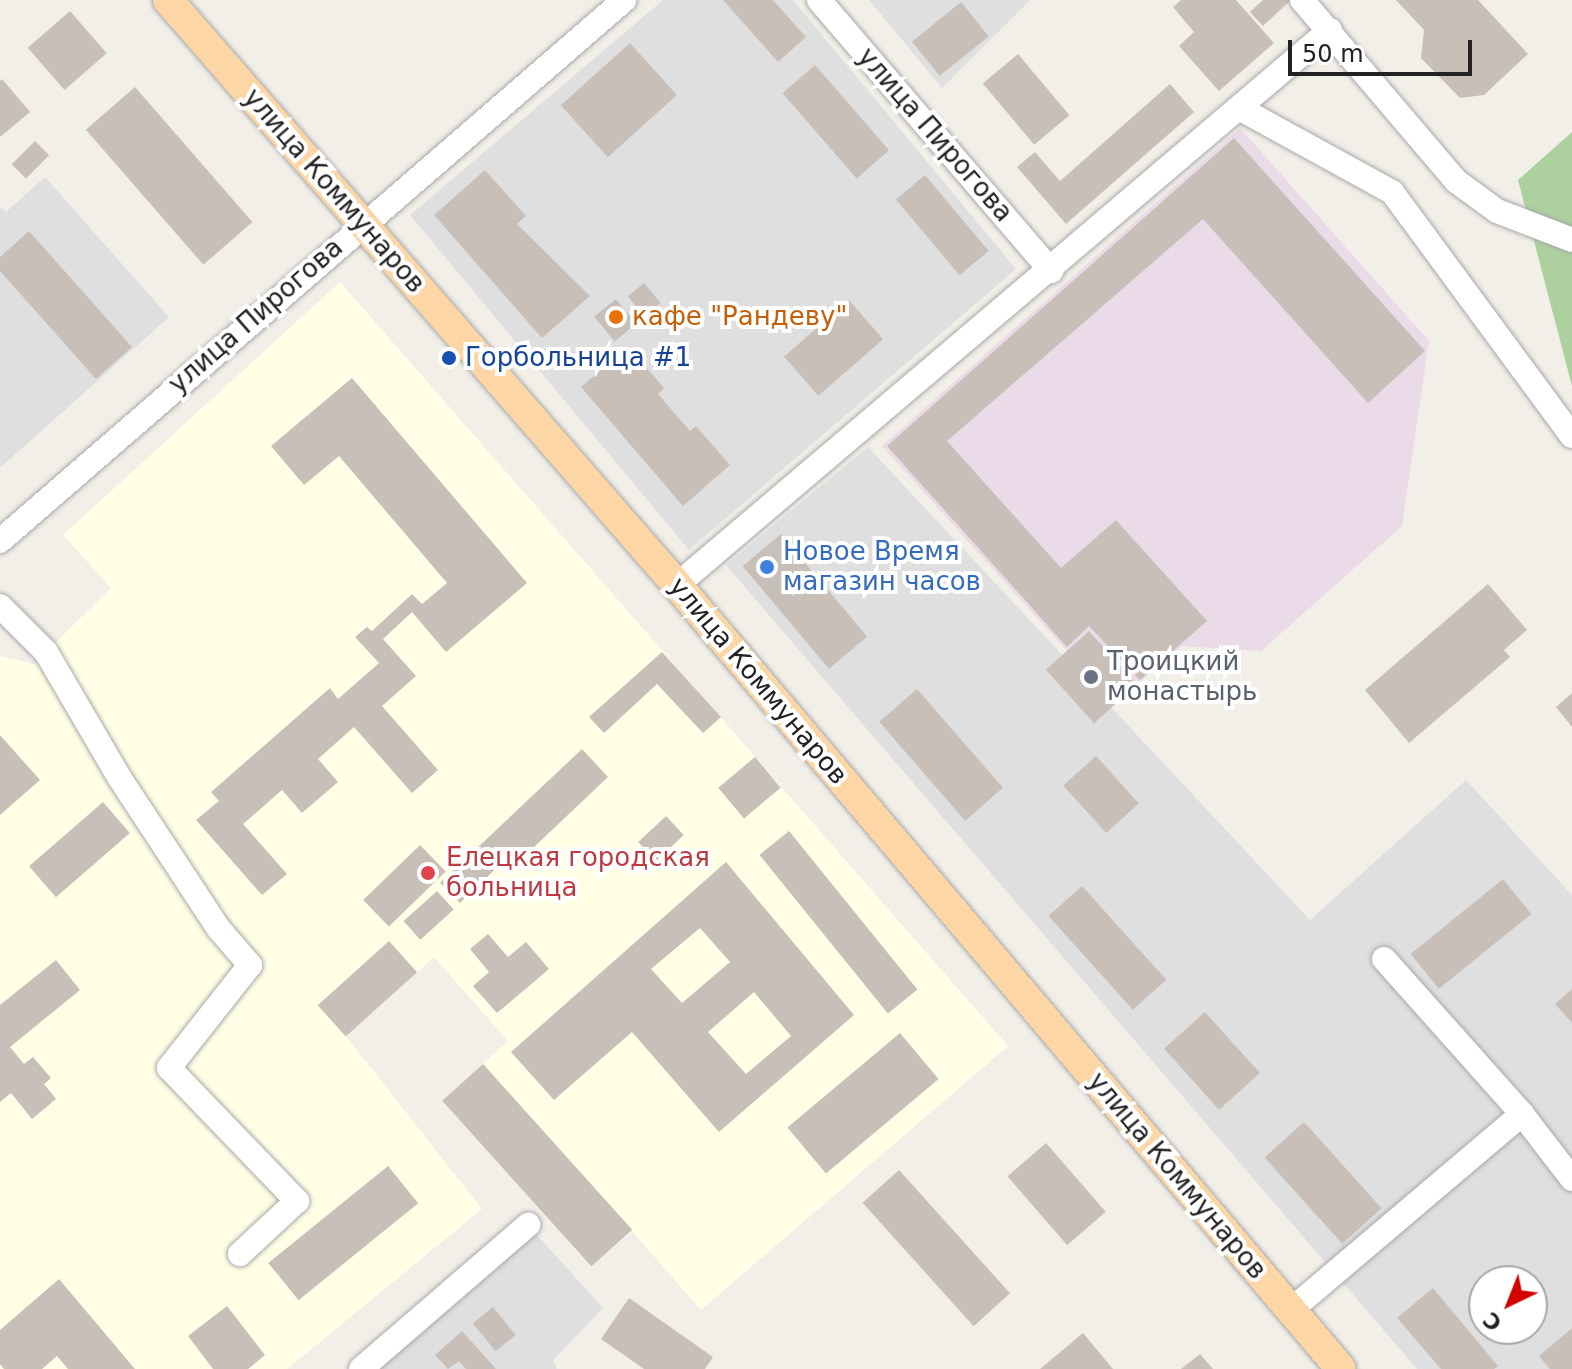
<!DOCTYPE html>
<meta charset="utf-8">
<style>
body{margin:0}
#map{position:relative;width:1572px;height:1369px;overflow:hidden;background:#f2efe9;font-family:"DejaVu Sans",sans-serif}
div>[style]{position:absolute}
.residential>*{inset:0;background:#e0dfdf}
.industrial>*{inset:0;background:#ebdbe8}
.education>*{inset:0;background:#ffffe5}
.forest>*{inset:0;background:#add19e}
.building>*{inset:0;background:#c7bfb8;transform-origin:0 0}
.roads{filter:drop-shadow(0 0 2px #a9a9a9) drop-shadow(0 0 2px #a9a9a9)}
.minor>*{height:24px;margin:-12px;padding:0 12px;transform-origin:12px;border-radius:12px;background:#fff}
.major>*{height:30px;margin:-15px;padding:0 15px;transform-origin:15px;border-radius:15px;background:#fcd6a4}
.dots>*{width:22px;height:22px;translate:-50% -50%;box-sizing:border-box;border:4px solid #fff;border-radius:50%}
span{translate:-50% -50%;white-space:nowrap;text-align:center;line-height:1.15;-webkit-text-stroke:8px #fff;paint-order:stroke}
.street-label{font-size:26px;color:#222}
.food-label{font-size:26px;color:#c56008}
.left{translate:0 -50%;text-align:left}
.transit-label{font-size:26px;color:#164399}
.shop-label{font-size:26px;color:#366cbe}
.worship-label{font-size:26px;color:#5b616d}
.health-label{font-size:26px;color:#be3a42}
.north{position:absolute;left:1468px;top:1265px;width:80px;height:80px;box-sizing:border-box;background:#fff;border:2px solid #a7a7a7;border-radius:50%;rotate:223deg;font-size:22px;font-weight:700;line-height:32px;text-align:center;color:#222}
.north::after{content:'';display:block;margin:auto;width:28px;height:36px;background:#d40000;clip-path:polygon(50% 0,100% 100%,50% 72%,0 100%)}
.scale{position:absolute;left:1288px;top:40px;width:184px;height:36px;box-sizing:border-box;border:4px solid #222;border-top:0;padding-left:10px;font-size:24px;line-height:28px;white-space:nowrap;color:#222;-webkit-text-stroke:6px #fff;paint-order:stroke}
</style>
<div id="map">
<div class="residential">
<i style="clip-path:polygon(663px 0,793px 0,1016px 269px,689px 550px,410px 215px)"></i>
<i style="clip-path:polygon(869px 0,1030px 0,942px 88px)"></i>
<i style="clip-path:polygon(45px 177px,169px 317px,0 468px,0 206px,6px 212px)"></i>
<i style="clip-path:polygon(evenodd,868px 447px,1310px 920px,1466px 780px,1572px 895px,1572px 1369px,1417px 1369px,726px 565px,868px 447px,1484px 1281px,1532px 1281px,1532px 1329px,1484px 1329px,1484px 1281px)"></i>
<i style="clip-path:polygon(528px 1225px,603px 1308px,553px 1360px,557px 1369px,361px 1369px)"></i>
</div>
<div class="industrial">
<i style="clip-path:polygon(1240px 128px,1429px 341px,1402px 526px,1261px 651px,1182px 646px,1137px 684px,1089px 631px,1067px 651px,882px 446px)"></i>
</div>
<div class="education">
<i style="clip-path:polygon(340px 282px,1008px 1046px,701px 1310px,632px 1231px,591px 1267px,442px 1101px,508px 1041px,434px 957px,346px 1036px,482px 1209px,287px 1369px,0 1369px,0 656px,34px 664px,111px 588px,63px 535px)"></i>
</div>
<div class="forest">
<i style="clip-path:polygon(1572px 132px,1572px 386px,1518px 180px)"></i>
</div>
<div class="building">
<i style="clip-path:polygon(723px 0,773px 0,806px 37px,778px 62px)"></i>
<i style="clip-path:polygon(1181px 0,1236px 0,1274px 43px,1219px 91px,1179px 46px,1194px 32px,1173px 7px)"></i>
<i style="clip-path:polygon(1263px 0,1291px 0,1263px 26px,1250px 12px)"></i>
<i style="clip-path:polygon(1396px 0,1478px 0,1528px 54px,1484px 95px,1460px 98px,1421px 58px,1424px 30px)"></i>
<i style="left:961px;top:2px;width:44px;height:63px;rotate:51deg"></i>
<i style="left:70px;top:11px;width:56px;height:56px;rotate:49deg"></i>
<i style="left:630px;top:43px;width:70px;height:93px;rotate:48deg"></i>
<i style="left:1018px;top:54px;width:80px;height:46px;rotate:50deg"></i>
<i style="left:815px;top:65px;width:113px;height:43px;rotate:49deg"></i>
<i style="clip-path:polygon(2px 79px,30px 112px,0 137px,0 81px)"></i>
<i style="clip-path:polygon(1170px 84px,1194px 112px,1066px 224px,1017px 167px,1035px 152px,1060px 181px)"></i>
<i style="left:135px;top:87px;width:179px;height:65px;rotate:49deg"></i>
<i style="clip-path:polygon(1234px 138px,1425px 351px,1368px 403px,1203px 219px,947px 441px,1061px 568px,1116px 520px,1207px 621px,1140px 680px,1089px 626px,1067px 647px,887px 446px)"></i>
<i style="left:35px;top:141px;width:20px;height:33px;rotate:45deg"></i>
<i style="clip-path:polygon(485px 170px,526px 216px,517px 224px,590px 296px,542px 338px,434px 215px)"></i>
<i style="left:925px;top:175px;width:99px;height:38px;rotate:50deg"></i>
<i style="clip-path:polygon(29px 231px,132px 347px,96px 379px,0 271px,0 257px)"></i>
<i style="left:644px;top:283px;width:26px;height:21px;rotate:50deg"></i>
<i style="left:616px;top:299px;width:32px;height:28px;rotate:51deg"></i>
<i style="left:849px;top:300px;width:52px;height:86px;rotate:49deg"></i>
<i style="clip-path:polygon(628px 346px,664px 388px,658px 394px,690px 431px,696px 426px,730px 465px,683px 506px,581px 387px)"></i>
<i style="clip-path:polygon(352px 378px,527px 583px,446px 652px,412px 612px,383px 639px,416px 676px,382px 706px,438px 770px,412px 793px,354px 727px,318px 759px,338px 782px,302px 813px,282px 790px,243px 824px,287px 874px,262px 895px,196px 820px,219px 801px,211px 792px,330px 688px,338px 699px,379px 663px,355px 637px,367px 627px,372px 631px,412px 594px,422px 604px,447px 583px,339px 456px,304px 485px,271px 446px)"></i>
<i style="left:781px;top:534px;width:134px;height:50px;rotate:50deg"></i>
<i style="clip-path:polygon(1488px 584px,1527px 630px,1504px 650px,1510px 657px,1409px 743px,1365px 690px)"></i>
<i style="left:1089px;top:631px;width:72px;height:58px;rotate:48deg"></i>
<i style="clip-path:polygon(662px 652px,721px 717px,703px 733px,657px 684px,604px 733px,589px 717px)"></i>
<i style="left:917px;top:689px;width:131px;height:50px;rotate:49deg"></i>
<i style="clip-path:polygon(1572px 693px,1572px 727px,1556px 707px)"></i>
<i style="clip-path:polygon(0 735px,40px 780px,0 815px)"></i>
<i style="clip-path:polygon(582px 749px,608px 777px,516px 864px,509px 856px,460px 903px,440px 883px)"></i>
<i style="left:1096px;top:756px;width:64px;height:44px;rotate:48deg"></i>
<i style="left:755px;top:757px;width:40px;height:48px;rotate:50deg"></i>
<i style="left:103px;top:802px;width:41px;height:98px;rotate:49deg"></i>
<i style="left:666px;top:816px;width:26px;height:38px;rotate:47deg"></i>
<i style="left:789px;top:831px;width:204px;height:38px;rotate:51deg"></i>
<i style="left:420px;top:845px;width:37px;height:79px;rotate:46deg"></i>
<i style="clip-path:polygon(evenodd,726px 862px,854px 1015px,719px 1132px,632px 1032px,554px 1100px,511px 1052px,726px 862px,700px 928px,730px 962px,682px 1003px,651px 969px,700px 928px,726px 862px,754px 992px,791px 1036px,746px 1074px,708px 1032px,754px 992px)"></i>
<i style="left:1503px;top:879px;width:45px;height:119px;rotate:51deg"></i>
<i style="left:1082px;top:886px;width:126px;height:45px;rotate:48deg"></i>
<i style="left:437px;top:891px;width:25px;height:45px;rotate:48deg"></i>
<i style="clip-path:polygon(488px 934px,508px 957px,526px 942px,549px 969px,497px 1013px,473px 986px,489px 972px,470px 949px)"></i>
<i style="left:389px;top:941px;width:42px;height:96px;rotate:48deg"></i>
<i style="clip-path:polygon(56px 960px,80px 990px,10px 1047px,24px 1064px,33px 1057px,51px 1078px,44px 1084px,56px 1099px,32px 1119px,11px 1093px,0 1102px,0 1005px)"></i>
<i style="clip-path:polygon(1572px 989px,1572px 1023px,1555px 1004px)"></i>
<i style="left:1205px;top:1012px;width:82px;height:55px;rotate:48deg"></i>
<i style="left:900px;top:1033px;width:60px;height:147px;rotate:50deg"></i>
<i style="left:483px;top:1064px;width:223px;height:55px;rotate:48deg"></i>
<i style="left:1304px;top:1122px;width:116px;height:53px;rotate:48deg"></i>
<i style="left:1046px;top:1143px;width:91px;height:51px;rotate:49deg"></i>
<i style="left:388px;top:1166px;width:48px;height:154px;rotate:51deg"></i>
<i style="left:899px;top:1170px;width:166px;height:49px;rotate:48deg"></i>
<i style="clip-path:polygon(59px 1279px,135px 1369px,68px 1369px,57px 1356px,42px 1369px,4px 1369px,0 1364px,0 1330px)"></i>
<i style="clip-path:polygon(1433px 1288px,1498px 1366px,1494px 1369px,1441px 1369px,1397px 1318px)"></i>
<i style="clip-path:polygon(629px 1298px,713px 1357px,705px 1369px,644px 1369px,601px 1339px)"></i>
<i style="clip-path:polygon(227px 1306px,265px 1355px,248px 1369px,213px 1369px,188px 1336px)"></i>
<i style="left:493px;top:1307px;width:36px;height:26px;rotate:51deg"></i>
<i style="clip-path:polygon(1572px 1328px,1572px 1369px,1550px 1369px,1539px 1356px)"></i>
<i style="clip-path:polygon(462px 1331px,496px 1369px,466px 1369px,459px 1361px,448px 1369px,435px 1355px)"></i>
<i style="clip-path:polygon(1083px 1333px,1113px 1369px,1040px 1369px)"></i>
<i style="clip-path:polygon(1200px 1354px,1213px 1369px,1181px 1369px)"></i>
</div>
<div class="roads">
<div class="minor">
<i style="left:819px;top:0;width:357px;rotate:49.4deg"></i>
<i style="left:1302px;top:0;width:238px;rotate:49.6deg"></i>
<i style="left:1456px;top:181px;width:51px;rotate:36.2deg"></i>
<i style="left:1497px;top:211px;width:80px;rotate:21.1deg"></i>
<i style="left:1239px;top:108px;width:175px;rotate:28.8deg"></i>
<i style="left:1392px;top:192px;width:303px;rotate:53.6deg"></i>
<i style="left:0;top:541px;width:826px;rotate:-40.92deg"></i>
<i style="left:677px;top:585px;width:857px;rotate:-40.36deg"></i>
<i style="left:0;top:606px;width:65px;rotate:45deg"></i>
<i style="left:46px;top:652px;width:145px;rotate:59.7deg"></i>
<i style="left:119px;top:777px;width:182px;rotate:56.7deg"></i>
<i style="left:219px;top:929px;width:48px;rotate:49.3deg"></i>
<i style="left:250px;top:965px;width:131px;rotate:128.2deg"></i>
<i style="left:169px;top:1068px;width:185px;rotate:46.1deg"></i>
<i style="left:297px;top:1201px;width:78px;rotate:137.1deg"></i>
<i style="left:1384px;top:959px;width:208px;rotate:48.3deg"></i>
<i style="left:1522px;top:1114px;width:82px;rotate:52.4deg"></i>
<i style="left:1291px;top:1310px;width:303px;rotate:-40.3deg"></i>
<i style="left:361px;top:1369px;width:221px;rotate:-40.8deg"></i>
</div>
<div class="major">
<i style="left:168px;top:0;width:775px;rotate:48.97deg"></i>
<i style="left:677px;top:585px;width:1027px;rotate:49.74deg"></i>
</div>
</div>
<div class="dots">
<i style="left:616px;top:317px;background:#e8710a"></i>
<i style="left:449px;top:358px;background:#1a4fb4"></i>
<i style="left:767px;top:567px;background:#3f7fe0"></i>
<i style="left:1091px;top:677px;background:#6b7280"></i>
<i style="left:428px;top:873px;background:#e0444e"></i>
</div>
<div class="street-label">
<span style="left:935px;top:135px;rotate:49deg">улица Пирогова</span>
<span style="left:334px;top:191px;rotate:49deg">улица Коммунаров</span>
<span style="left:256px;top:316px;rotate:-41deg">улица Пирогова</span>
<span style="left:758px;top:681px;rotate:50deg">улица Коммунаров</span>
<span style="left:1177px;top:1176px;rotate:50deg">улица Коммунаров</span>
</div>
<div class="food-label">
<span class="left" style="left:632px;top:317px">кафе "Рандеву"</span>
</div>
<div class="transit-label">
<span class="left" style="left:465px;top:358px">Горбольница #1</span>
</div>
<div class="shop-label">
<span class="left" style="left:783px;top:567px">Новое Время<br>магазин часов</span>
</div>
<div class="worship-label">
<span class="left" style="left:1107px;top:677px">Троицкий<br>монастырь</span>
</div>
<div class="health-label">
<span class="left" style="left:446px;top:873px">Елецкая городская<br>больница</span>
</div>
<div class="north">С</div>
<div class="scale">50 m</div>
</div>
